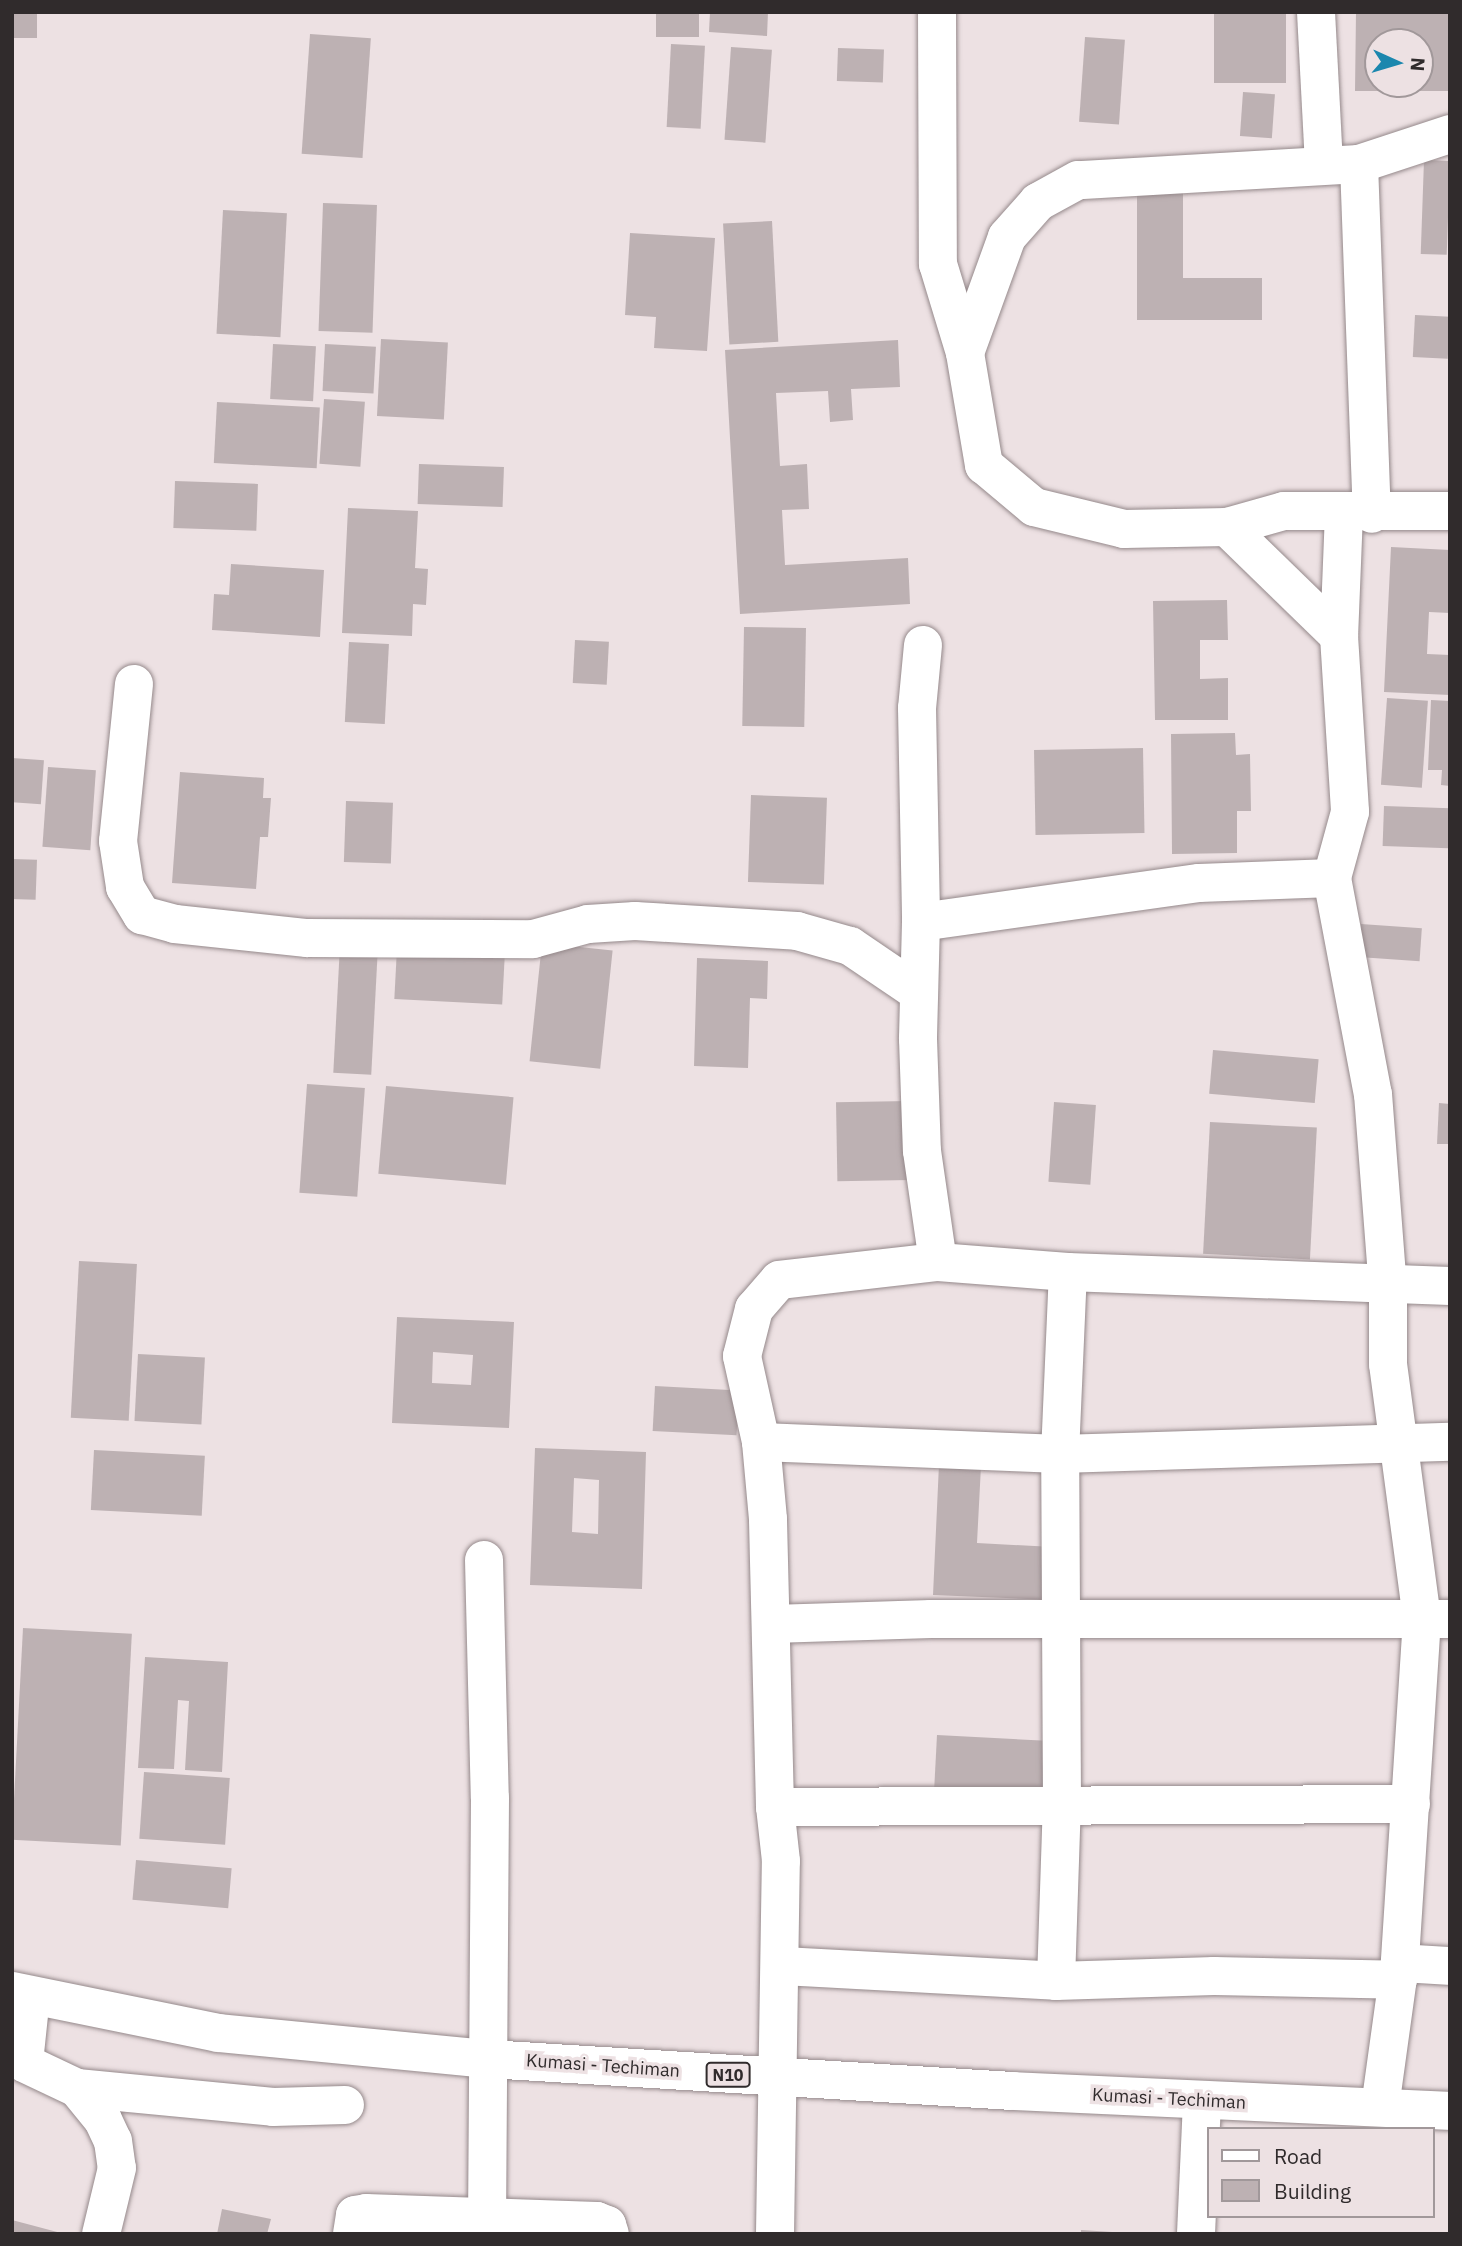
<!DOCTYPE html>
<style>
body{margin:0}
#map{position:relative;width:1462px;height:2246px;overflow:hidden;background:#ede1e3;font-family:"IBM Plex Sans",sans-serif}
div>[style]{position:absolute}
.building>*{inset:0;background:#bdb1b3;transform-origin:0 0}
.roads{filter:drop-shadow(0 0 2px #95898b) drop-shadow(0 0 2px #95898b)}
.street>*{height:38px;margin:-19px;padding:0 19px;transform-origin:19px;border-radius:19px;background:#fff}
.highway>*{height:38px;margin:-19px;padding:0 19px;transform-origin:19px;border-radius:19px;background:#fff}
span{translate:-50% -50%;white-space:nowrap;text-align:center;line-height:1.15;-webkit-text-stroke:7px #ede1e3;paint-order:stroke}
.shield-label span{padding:2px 5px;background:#ede1e3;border:2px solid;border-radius:5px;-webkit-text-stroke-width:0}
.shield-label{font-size:16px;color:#302b2c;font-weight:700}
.street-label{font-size:18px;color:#302b2c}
.frame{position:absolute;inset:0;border:14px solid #302b2c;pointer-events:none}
.legend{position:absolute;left:1207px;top:2127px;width:228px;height:91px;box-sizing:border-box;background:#ede1e3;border:2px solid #a1989a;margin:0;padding:9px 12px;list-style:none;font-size:21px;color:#302b2c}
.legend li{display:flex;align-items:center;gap:14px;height:35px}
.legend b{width:35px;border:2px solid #a1989a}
.north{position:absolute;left:1364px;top:28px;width:70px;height:70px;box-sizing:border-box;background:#ede1e3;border:2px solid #a1989a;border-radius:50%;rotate:94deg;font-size:19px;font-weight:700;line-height:28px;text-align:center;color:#302b2c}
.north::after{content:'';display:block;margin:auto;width:24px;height:32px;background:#1b87ae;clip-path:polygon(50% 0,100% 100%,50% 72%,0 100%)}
</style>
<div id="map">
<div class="building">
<i style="left:12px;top:12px;width:25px;height:26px"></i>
<i style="left:656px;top:12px;width:43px;height:25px"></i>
<i style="clip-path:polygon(710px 12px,768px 12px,767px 36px,709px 32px)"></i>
<i style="left:1214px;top:12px;width:72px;height:71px"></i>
<i style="clip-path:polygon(evenodd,1356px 12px,1450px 12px,1450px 91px,1355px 91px,1356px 12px,1378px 42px,1420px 42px,1420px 84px,1378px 84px,1378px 42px)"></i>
<i style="left:310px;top:34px;width:61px;height:120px;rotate:4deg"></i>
<i style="left:1085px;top:37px;width:40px;height:85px;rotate:4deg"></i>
<i style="left:671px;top:44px;width:34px;height:83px;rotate:3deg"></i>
<i style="left:731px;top:47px;width:41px;height:93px;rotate:4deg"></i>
<i style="left:838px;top:48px;width:46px;height:33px;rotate:2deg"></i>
<i style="left:1243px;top:92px;width:32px;height:44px;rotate:4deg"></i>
<i style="left:1424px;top:160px;width:26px;height:94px;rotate:2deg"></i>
<i style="clip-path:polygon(1137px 192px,1183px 193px,1183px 278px,1262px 278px,1262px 320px,1137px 320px)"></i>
<i style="left:323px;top:203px;width:54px;height:128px;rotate:2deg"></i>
<i style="left:223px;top:210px;width:64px;height:124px;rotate:3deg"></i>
<i style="left:772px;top:221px;width:121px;height:49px;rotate:87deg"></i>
<i style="clip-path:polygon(630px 233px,715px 238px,707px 351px,654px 348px,656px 317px,625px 315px)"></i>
<i style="left:1415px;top:315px;width:35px;height:42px;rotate:3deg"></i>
<i style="left:381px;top:339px;width:67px;height:77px;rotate:3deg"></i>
<i style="clip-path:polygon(898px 340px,900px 387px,851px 389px,853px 420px,830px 422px,828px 391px,776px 393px,780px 466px,807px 464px,809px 509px,782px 510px,785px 565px,908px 558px,910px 604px,740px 614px,725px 350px)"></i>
<i style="left:273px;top:344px;width:43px;height:55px;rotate:3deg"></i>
<i style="left:325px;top:344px;width:51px;height:47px;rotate:3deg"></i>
<i style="left:324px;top:399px;width:41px;height:65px;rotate:4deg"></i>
<i style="left:217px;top:402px;width:103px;height:61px;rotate:3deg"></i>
<i style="left:419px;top:464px;width:85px;height:40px;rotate:2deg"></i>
<i style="left:175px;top:481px;width:83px;height:47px;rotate:2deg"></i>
<i style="clip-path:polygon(348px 508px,418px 511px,415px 568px,428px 569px,426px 605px,413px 604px,412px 636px,342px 633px)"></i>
<i style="clip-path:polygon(1391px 547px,1450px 550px,1450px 613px,1429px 612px,1427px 654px,1450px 655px,1450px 695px,1384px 692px)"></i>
<i style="clip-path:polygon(231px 564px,324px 570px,320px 637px,212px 630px,214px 594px,229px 595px)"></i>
<i style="clip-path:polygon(1227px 600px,1228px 640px,1200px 640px,1200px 679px,1228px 678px,1228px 720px,1155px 720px,1153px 601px)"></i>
<i style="left:744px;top:627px;width:62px;height:99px;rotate:1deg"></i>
<i style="left:575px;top:640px;width:34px;height:43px;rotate:3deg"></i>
<i style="left:349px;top:642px;width:40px;height:80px;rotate:3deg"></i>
<i style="left:1387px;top:698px;width:41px;height:87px;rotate:4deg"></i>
<i style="clip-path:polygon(1431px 700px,1450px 701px,1450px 786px,1441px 785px,1442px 770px,1428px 770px)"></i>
<i style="clip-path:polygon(1235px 733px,1236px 755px,1250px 754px,1251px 811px,1237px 811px,1237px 853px,1172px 854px,1171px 734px)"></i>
<i style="left:1143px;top:748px;width:85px;height:109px;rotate:89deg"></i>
<i style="left:12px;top:758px;width:32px;height:44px;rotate:4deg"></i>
<i style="left:48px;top:767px;width:48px;height:80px;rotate:4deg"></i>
<i style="clip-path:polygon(180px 772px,264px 778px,263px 798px,271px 798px,268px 837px,260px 837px,256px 889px,172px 883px)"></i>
<i style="left:751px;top:795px;width:76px;height:87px;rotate:2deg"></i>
<i style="left:346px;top:801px;width:47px;height:61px;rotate:2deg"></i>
<i style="left:1384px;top:806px;width:66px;height:40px;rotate:2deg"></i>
<i style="left:12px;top:859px;width:25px;height:40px;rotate:2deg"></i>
<i style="left:1361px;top:924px;width:61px;height:33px;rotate:4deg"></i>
<i style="left:542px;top:943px;width:71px;height:119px;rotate:6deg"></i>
<i style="left:340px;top:945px;width:38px;height:128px;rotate:3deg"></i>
<i style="left:397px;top:948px;width:108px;height:51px;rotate:3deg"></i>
<i style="clip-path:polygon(697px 958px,768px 961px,767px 999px,750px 998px,748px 1068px,694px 1066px)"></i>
<i style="left:1213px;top:1050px;width:106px;height:44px;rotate:5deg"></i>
<i style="left:307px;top:1084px;width:58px;height:109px;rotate:4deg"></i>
<i style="left:386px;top:1086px;width:128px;height:88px;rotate:5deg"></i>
<i style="left:909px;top:1101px;width:79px;height:73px;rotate:89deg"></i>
<i style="left:1054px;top:1102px;width:42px;height:80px;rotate:4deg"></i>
<i style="clip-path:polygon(1439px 1103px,1450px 1104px,1450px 1144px,1437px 1144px)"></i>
<i style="left:1210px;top:1122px;width:107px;height:132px;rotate:3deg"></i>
<i style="left:79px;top:1261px;width:58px;height:157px;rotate:3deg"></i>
<i style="clip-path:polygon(evenodd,397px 1317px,514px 1322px,509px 1428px,392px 1423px,397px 1317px,433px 1352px,473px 1355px,471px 1385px,432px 1383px,433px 1352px)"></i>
<i style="left:138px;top:1354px;width:67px;height:67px;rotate:3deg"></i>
<i style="left:655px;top:1386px;width:84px;height:45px;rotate:3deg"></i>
<i style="clip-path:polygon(evenodd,535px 1448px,646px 1452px,642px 1589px,530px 1585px,535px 1448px,574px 1478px,599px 1480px,598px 1534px,572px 1532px,574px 1478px)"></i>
<i style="left:94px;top:1450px;width:111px;height:60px;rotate:3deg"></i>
<i style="clip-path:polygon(939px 1464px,981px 1466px,977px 1543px,1053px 1547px,1051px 1600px,933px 1595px)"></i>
<i style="left:23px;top:1628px;width:109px;height:212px;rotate:3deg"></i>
<i style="clip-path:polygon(145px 1657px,228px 1662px,222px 1772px,185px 1770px,189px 1701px,178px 1700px,174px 1769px,138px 1768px)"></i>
<i style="left:937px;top:1735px;width:109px;height:52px;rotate:3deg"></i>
<i style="left:144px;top:1772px;width:86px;height:67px;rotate:4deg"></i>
<i style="left:136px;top:1860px;width:96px;height:40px;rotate:5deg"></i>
<i style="clip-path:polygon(222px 2209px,271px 2219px,267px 2234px,217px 2234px)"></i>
<i style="clip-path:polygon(12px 2220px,61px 2233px,60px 2234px,12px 2234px)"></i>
<i style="clip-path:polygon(1081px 2230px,1112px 2232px,1112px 2234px,1081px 2234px)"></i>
</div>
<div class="roads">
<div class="street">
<i style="left:937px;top:12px;width:252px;rotate:89.8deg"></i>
<i style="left:938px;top:264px;width:93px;rotate:73.1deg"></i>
<i style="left:1316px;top:12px;width:153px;rotate:87deg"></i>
<i style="left:1450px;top:134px;width:96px;rotate:161.8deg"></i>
<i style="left:1359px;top:164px;width:281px;rotate:176.7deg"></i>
<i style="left:1078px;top:180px;width:46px;rotate:151.2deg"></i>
<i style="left:1038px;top:202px;width:47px;rotate:131.5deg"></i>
<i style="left:1007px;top:237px;width:123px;rotate:109.9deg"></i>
<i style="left:965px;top:353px;width:114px;rotate:80.4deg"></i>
<i style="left:984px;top:465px;width:65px;rotate:40deg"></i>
<i style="left:1034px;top:507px;width:93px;rotate:13.7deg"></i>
<i style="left:1124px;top:529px;width:103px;rotate:-1.1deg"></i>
<i style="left:1227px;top:527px;width:59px;rotate:-15.7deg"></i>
<i style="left:1284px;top:511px;width:166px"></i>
<i style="left:1359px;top:164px;width:350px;rotate:87.9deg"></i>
<i style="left:1344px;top:513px;width:123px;rotate:92.3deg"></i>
<i style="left:1339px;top:636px;width:176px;rotate:86.4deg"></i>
<i style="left:1350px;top:812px;width:68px;rotate:105.3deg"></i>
<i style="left:1332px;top:878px;width:220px;rotate:79.3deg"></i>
<i style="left:1373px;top:1094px;width:194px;rotate:85.6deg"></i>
<i style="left:1388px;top:1287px;width:77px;rotate:90deg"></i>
<i style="left:1388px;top:1364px;width:257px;rotate:82.4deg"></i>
<i style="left:1422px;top:1619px;width:345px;rotate:93.7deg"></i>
<i style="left:1400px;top:1963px;width:145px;rotate:97.9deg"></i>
<i style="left:1227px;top:527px;width:156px;rotate:44.2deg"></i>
<i style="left:923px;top:645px;width:63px;rotate:95.4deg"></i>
<i style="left:917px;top:708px;width:214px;rotate:88.9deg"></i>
<i style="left:921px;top:922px;width:117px;rotate:91.5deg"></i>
<i style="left:918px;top:1039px;width:112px;rotate:88deg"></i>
<i style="left:922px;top:1151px;width:112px;rotate:81.8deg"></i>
<i style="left:134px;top:684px;width:158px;rotate:95.8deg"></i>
<i style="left:118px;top:841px;width:47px;rotate:81.3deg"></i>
<i style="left:125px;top:887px;width:33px;rotate:59deg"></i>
<i style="left:142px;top:915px;width:34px;rotate:15deg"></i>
<i style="left:175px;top:924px;width:133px;rotate:6.1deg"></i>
<i style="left:307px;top:938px;width:226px;rotate:0.3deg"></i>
<i style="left:533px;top:939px;width:57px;rotate:-15.3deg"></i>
<i style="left:588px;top:924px;width:47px;rotate:-3.7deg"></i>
<i style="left:635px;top:921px;width:162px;rotate:3.5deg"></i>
<i style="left:797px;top:931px;width:55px;rotate:15.8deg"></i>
<i style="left:850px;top:946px;width:82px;rotate:34.1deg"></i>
<i style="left:921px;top:922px;width:281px;rotate:-8deg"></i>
<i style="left:1199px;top:883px;width:133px;rotate:-2.2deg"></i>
<i style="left:761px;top:1442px;width:299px;rotate:2.3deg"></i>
<i style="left:1060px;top:1454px;width:390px;rotate:-1.8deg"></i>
<i style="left:484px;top:1560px;width:238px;rotate:88.6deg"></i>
<i style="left:490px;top:1798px;width:436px;rotate:90.4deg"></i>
<i style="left:772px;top:1624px;width:159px;rotate:-1.8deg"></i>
<i style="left:931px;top:1619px;width:519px"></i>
<i style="left:775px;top:1807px;width:636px;rotate:-0.27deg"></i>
<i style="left:1400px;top:1963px;width:50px;rotate:3.4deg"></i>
<i style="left:783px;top:1966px;width:273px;rotate:3.1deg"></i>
<i style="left:1056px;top:1981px;width:158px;rotate:-1.8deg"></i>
<i style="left:1214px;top:1976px;width:184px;rotate:1.2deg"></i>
<i style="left:1056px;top:1981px;width:178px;rotate:-88.1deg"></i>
<i style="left:1062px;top:1803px;width:349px;rotate:-90.3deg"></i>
<i style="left:1060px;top:1454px;width:182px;rotate:-87.5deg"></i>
<i style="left:31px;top:1996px;width:67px;rotate:96deg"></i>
<i style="left:24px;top:2063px;width:59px;rotate:25.3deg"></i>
<i style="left:77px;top:2088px;width:41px;rotate:50.9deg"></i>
<i style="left:103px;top:2120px;width:23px;rotate:65deg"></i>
<i style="left:113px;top:2141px;width:27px;rotate:82deg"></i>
<i style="left:117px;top:2168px;width:68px;rotate:103.6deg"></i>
<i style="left:77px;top:2088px;width:197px;rotate:5.5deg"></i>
<i style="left:273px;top:2107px;width:72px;rotate:-1.6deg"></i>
<i style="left:352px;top:2234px;width:19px;rotate:-81deg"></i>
<i style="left:355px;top:2215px;width:11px;rotate:-10deg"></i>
<i style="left:366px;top:2213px;width:231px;rotate:2deg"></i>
<i style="left:597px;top:2221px;width:11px;rotate:22deg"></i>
<i style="left:607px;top:2225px;width:9px;rotate:72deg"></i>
<i style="left:775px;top:2234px;width:373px;rotate:-89.1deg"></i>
<i style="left:781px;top:1861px;width:54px;rotate:-96.3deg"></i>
<i style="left:775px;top:1807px;width:288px;rotate:-91.4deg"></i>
<i style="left:768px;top:1519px;width:77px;rotate:-95.2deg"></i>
<i style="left:761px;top:1442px;width:88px;rotate:-102.5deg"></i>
<i style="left:742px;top:1356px;width:49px;rotate:-75.7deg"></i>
<i style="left:754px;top:1309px;width:38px;rotate:-49deg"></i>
<i style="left:779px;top:1280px;width:160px;rotate:-6.5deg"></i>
<i style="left:938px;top:1262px;width:130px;rotate:4.4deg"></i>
<i style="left:1068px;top:1272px;width:382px;rotate:2.1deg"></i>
<i style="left:1196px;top:2234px;width:133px;rotate:-87.4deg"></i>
</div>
<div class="highway">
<i style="left:12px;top:1991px;width:210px;rotate:11.5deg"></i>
<i style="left:218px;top:2033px;width:271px;rotate:5.5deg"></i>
<i style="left:488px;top:2059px;width:525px;rotate:3.49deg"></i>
<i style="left:1012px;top:2091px;width:438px;rotate:2.6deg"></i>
</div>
</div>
<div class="shield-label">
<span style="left:728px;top:2075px">N10</span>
</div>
<div class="street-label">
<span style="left:603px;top:2066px;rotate:4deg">Kumasi - Techiman</span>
<span style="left:1169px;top:2099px;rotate:3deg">Kumasi - Techiman</span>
</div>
<div class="frame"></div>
<ul class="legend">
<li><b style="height:9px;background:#fff"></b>Road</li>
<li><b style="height:19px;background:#bdb1b3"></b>Building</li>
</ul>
<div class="north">N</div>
</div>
